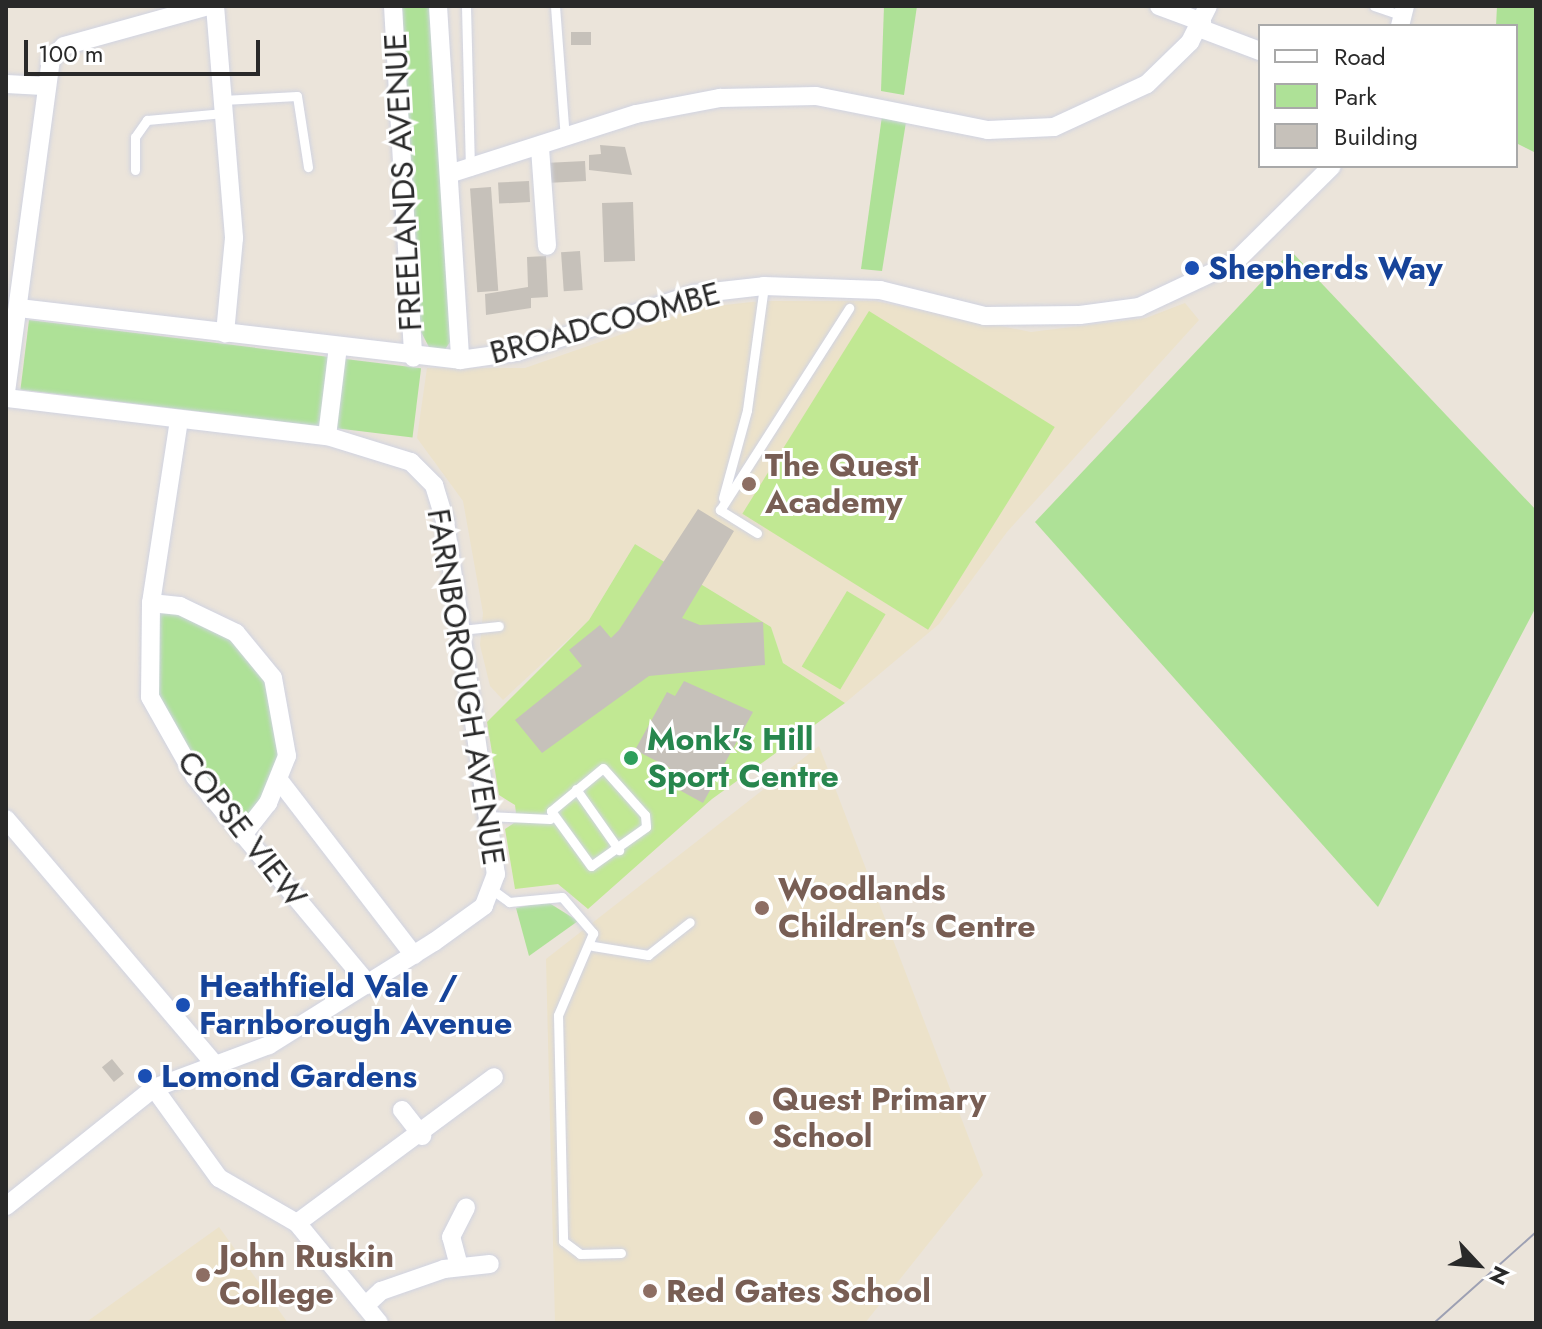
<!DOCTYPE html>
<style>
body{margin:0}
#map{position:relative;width:1542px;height:1329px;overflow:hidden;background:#ebe4da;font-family:Jost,sans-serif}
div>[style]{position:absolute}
.education>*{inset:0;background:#ece2ca}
.green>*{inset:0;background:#aee197;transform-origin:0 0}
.pitch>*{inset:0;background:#c1e893;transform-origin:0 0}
.building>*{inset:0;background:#c6c1ba;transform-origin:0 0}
.roads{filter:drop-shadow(0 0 2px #d0d3e1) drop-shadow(0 0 2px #d0d3e1)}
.service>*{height:9px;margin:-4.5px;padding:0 4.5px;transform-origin:4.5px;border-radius:4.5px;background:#fff}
.minor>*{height:18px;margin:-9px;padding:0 9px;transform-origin:9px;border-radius:9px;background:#fff}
.tram>*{height:2px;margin:-1px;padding:0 1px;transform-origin:1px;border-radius:1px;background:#9da0b3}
.dots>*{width:22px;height:22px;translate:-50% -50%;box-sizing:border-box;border:4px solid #fff;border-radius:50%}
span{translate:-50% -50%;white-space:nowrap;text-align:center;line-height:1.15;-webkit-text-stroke:6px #fff;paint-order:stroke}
.street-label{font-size:32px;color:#292929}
.transit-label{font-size:32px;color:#164399;font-weight:700}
.left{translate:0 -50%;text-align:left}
.education-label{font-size:32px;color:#785e54;font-weight:700}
.leisure-label{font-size:32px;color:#27864d;font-weight:700}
.frame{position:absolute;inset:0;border:8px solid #292929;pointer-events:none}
.legend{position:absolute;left:1258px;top:24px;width:260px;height:144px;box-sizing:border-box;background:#fff;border:2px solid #a9a9a9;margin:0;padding:10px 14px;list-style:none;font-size:24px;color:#292929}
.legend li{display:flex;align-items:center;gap:16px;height:40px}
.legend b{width:40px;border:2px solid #a9a9a9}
.north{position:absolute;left:1438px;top:1225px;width:80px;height:80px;-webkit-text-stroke:6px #fff;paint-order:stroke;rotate:116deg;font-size:22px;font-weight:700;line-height:32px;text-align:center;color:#292929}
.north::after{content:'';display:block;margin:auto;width:28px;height:36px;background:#292929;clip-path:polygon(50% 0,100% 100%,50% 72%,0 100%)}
.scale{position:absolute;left:24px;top:40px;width:236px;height:36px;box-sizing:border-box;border:4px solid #292929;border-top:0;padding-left:10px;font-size:24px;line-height:28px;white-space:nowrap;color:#292929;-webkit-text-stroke:6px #fff;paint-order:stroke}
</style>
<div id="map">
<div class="education">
<i style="clip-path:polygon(761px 301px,875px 301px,1031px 332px,1146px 318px,1185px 303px,1199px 320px,1007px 532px,939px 624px,845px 703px,783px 663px,771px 627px,635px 544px,589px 620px,503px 700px,490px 686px,480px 645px,483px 613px,463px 501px,417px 438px,427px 368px,525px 368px,697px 308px)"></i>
<i style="clip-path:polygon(819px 746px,983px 1175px,865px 1323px,555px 1323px,546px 959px)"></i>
<i style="clip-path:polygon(219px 1227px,288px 1323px,85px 1323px)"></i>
</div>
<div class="green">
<i style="clip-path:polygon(402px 6px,432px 6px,452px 339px,444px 351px,430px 349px,419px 328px)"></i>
<i style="clip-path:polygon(884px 6px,917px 6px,904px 95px,881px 91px)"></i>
<i style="clip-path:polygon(1497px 6px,1536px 6px,1536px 153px,1516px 143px,1516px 26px,1496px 26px)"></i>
<i style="clip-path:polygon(882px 116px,906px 122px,882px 271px,861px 269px)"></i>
<i style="clip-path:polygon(1291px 251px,1536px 510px,1536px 607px,1378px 907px,1035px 522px)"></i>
<i style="left:29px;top:320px;width:395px;height:70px;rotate:7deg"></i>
<i style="clip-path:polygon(151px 603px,207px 616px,273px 678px,287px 756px,243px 835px,195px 777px,145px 663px)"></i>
<i style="clip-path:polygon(546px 901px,578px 921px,529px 956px,516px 908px)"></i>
</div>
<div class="pitch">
<i style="left:869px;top:311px;width:219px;height:239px;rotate:32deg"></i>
<i style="clip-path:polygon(635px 544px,771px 627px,783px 663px,845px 703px,712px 799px,588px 909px,558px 884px,515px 889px,505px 829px,517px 821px,515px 805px,499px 795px,487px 722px,589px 620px)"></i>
<i style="left:847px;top:591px;width:45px;height:88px;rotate:31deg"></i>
</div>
<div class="building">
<i style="left:591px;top:32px;width:13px;height:20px;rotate:90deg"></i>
<i style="clip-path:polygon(600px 145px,625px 147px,632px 175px,589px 170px,589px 155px,601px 154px)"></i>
<i style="left:585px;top:161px;width:20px;height:35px;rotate:87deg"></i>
<i style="left:529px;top:181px;width:21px;height:31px;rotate:87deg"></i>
<i style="left:491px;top:187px;width:104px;height:21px;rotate:86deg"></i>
<i style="left:633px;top:202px;width:59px;height:31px;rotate:88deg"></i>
<i style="left:580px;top:251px;width:39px;height:19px;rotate:86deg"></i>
<i style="clip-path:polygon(546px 256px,548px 297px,531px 298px,531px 308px,486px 315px,485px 294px,528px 287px,527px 257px)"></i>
<i style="clip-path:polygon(698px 509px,734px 531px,682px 618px,700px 625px,763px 622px,765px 665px,649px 676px,542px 753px,515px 720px,582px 666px,569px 650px,600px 625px,611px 638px,619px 630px)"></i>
<i style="clip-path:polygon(684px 681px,753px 712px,703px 803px,663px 781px,670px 768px,635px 750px,667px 692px,675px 696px)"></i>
<i style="left:112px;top:1059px;width:19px;height:13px;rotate:51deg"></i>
</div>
<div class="roads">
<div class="service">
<i style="left:466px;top:6px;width:165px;rotate:88.6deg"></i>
<i style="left:555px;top:6px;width:132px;rotate:85.7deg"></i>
<i style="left:1374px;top:6px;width:31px;rotate:19deg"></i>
<i style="left:223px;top:100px;width:74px;rotate:-3.1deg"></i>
<i style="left:297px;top:96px;width:72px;rotate:81.2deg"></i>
<i style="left:135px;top:170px;width:33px;rotate:-90deg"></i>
<i style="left:135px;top:137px;width:21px;rotate:-55deg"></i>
<i style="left:147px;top:120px;width:77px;rotate:-5.2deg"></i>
<i style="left:723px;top:498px;width:91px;rotate:-74.7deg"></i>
<i style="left:747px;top:410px;width:125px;rotate:-82.2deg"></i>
<i style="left:757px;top:533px;width:44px;rotate:-148.1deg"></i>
<i style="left:720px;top:510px;width:240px;rotate:-57.4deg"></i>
<i style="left:461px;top:630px;width:38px;rotate:-6deg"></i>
<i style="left:603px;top:768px;width:63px;rotate:48.2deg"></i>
<i style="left:645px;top:815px;width:12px;rotate:85deg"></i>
<i style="left:646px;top:827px;width:67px;rotate:144.7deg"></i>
<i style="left:591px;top:866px;width:68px;rotate:-126deg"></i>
<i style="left:551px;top:811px;width:67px;rotate:-39.6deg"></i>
<i style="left:576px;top:789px;width:75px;rotate:54.8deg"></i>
<i style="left:487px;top:816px;width:63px;rotate:2.7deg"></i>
<i style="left:494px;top:891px;width:19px;rotate:36deg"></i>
<i style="left:509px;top:902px;width:53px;rotate:-5.4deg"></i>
<i style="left:562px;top:897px;width:48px;rotate:49.3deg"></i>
<i style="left:593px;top:933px;width:89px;rotate:113.1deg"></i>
<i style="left:558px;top:1015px;width:226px;rotate:88.7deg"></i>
<i style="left:563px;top:1241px;width:21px;rotate:37deg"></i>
<i style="left:580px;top:1254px;width:41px;rotate:-1.4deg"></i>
<i style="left:593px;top:946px;width:56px;rotate:9.3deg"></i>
<i style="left:648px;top:955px;width:53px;rotate:-38.2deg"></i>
</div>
<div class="minor">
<i style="left:215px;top:6px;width:233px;rotate:85.3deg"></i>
<i style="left:234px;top:238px;width:96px;rotate:95.4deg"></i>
<i style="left:393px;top:6px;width:352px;rotate:86.7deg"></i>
<i style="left:438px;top:6px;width:355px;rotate:86.4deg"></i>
<i style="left:1159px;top:6px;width:46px;rotate:20.4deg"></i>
<i style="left:1400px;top:26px;width:21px;rotate:-76deg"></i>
<i style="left:1199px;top:28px;width:65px;rotate:20.7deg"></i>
<i style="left:6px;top:84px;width:38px;rotate:3deg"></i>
<i style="left:540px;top:148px;width:98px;rotate:85.9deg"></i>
<i style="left:449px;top:174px;width:196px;rotate:-17.8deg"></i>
<i style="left:636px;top:114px;width:86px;rotate:-10.8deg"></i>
<i style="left:720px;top:98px;width:96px;rotate:-1.2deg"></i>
<i style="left:816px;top:96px;width:175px;rotate:11.2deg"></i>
<i style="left:988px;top:130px;width:66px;rotate:-2.6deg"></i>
<i style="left:1054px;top:127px;width:102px;rotate:-24.8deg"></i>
<i style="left:1147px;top:84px;width:60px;rotate:-44.3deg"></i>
<i style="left:1190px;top:42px;width:40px;rotate:-63.4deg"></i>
<i style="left:19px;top:308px;width:444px;rotate:6.7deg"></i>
<i style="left:460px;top:360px;width:58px;rotate:-8deg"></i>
<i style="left:517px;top:352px;width:186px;rotate:-18.1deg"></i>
<i style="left:694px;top:294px;width:70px;rotate:-6.5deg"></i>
<i style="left:764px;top:286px;width:116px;rotate:2deg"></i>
<i style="left:880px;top:290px;width:108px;rotate:13.9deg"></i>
<i style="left:985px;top:316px;width:95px;rotate:-0.6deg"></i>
<i style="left:1080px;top:315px;width:60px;rotate:-7.7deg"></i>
<i style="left:1139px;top:307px;width:106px;rotate:-25.1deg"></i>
<i style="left:1235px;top:262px;width:136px;rotate:-44.7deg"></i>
<i style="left:6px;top:392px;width:336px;rotate:-82.3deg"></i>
<i style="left:51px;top:59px;width:18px;rotate:-45deg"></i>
<i style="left:64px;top:46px;width:149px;rotate:-15.5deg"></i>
<i style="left:6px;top:398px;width:323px;rotate:6.8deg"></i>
<i style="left:327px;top:436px;width:88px;rotate:17.2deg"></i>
<i style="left:411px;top:462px;width:33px;rotate:45deg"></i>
<i style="left:434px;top:485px;width:38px;rotate:73deg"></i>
<i style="left:445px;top:521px;width:357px;rotate:81.8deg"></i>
<i style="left:496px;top:874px;width:34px;rotate:111deg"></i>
<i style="left:484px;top:906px;width:62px;rotate:144.2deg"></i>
<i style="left:434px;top:942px;width:195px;rotate:148deg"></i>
<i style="left:269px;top:1045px;width:123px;rotate:159.5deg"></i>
<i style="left:154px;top:1088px;width:189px;rotate:141.4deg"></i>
<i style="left:179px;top:420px;width:185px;rotate:98.7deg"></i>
<i style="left:151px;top:603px;width:94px;rotate:90.6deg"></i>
<i style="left:150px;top:697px;width:92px;rotate:60.6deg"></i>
<i style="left:195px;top:777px;width:271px;rotate:50.1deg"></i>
<i style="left:327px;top:436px;width:90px;rotate:-83deg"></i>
<i style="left:151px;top:603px;width:29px;rotate:6deg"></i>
<i style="left:180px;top:606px;width:62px;rotate:25.7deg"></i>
<i style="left:236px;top:633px;width:58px;rotate:50.6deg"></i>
<i style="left:273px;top:678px;width:79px;rotate:79.8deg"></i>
<i style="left:287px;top:756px;width:51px;rotate:112deg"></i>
<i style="left:268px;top:803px;width:41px;rotate:128deg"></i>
<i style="left:279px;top:780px;width:221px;rotate:52.4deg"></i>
<i style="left:6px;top:819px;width:318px;rotate:49.6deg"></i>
<i style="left:154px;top:1088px;width:111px;rotate:54.2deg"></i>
<i style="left:219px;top:1178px;width:90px;rotate:30deg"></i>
<i style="left:297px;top:1223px;width:129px;rotate:50.6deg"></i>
<i style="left:402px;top:1110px;width:33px;rotate:52deg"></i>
<i style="left:297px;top:1223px;width:245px;rotate:-36.5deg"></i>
<i style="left:459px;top:1266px;width:30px;rotate:-105deg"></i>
<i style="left:451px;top:1237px;width:33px;rotate:-63deg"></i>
<i style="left:366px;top:1305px;width:21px;rotate:-43deg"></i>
<i style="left:381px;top:1291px;width:67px;rotate:-19.2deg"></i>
<i style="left:444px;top:1269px;width:46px;rotate:-6.2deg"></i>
</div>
</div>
<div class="tram">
<i style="left:1434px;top:1323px;width:137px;rotate:-41.7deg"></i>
</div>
<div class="dots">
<i style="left:1192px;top:268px;background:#1a4fb4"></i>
<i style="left:749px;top:484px;background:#8d6e63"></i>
<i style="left:631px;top:758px;background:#2e9e5b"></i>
<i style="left:762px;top:908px;background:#8d6e63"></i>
<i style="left:183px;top:1005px;background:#1a4fb4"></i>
<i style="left:145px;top:1076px;background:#1a4fb4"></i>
<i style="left:756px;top:1118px;background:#8d6e63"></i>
<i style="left:203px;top:1275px;background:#8d6e63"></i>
<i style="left:650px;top:1291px;background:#8d6e63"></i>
</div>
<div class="street-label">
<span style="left:403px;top:182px;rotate:-93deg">FREELANDS AVENUE</span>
<span style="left:605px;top:323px;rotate:-15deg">BROADCOOMBE</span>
<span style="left:466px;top:687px;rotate:81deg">FARNBOROUGH AVENUE</span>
<span style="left:242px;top:829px;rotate:52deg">COPSE VIEW</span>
</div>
<div class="transit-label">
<span class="left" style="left:1208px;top:268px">Shepherds Way</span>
<span class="left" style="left:199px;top:1005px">Heathfield Vale /<br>Farnborough Avenue</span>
<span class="left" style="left:161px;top:1076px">Lomond Gardens</span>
</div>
<div class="education-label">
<span class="left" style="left:765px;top:484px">The Quest<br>Academy</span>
<span class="left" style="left:778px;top:908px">Woodlands<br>Children's Centre</span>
<span class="left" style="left:772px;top:1118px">Quest Primary<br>School</span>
<span class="left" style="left:219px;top:1275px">John Ruskin<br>College</span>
<span class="left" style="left:666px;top:1291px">Red Gates School</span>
</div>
<div class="leisure-label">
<span class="left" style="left:647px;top:758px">Monk's Hill<br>Sport Centre</span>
</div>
<div class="frame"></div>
<ul class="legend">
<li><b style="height:10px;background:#fff"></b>Road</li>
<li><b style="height:22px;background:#aee197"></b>Park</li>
<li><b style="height:22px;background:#c6c1ba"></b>Building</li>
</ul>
<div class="north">N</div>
<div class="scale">100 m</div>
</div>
